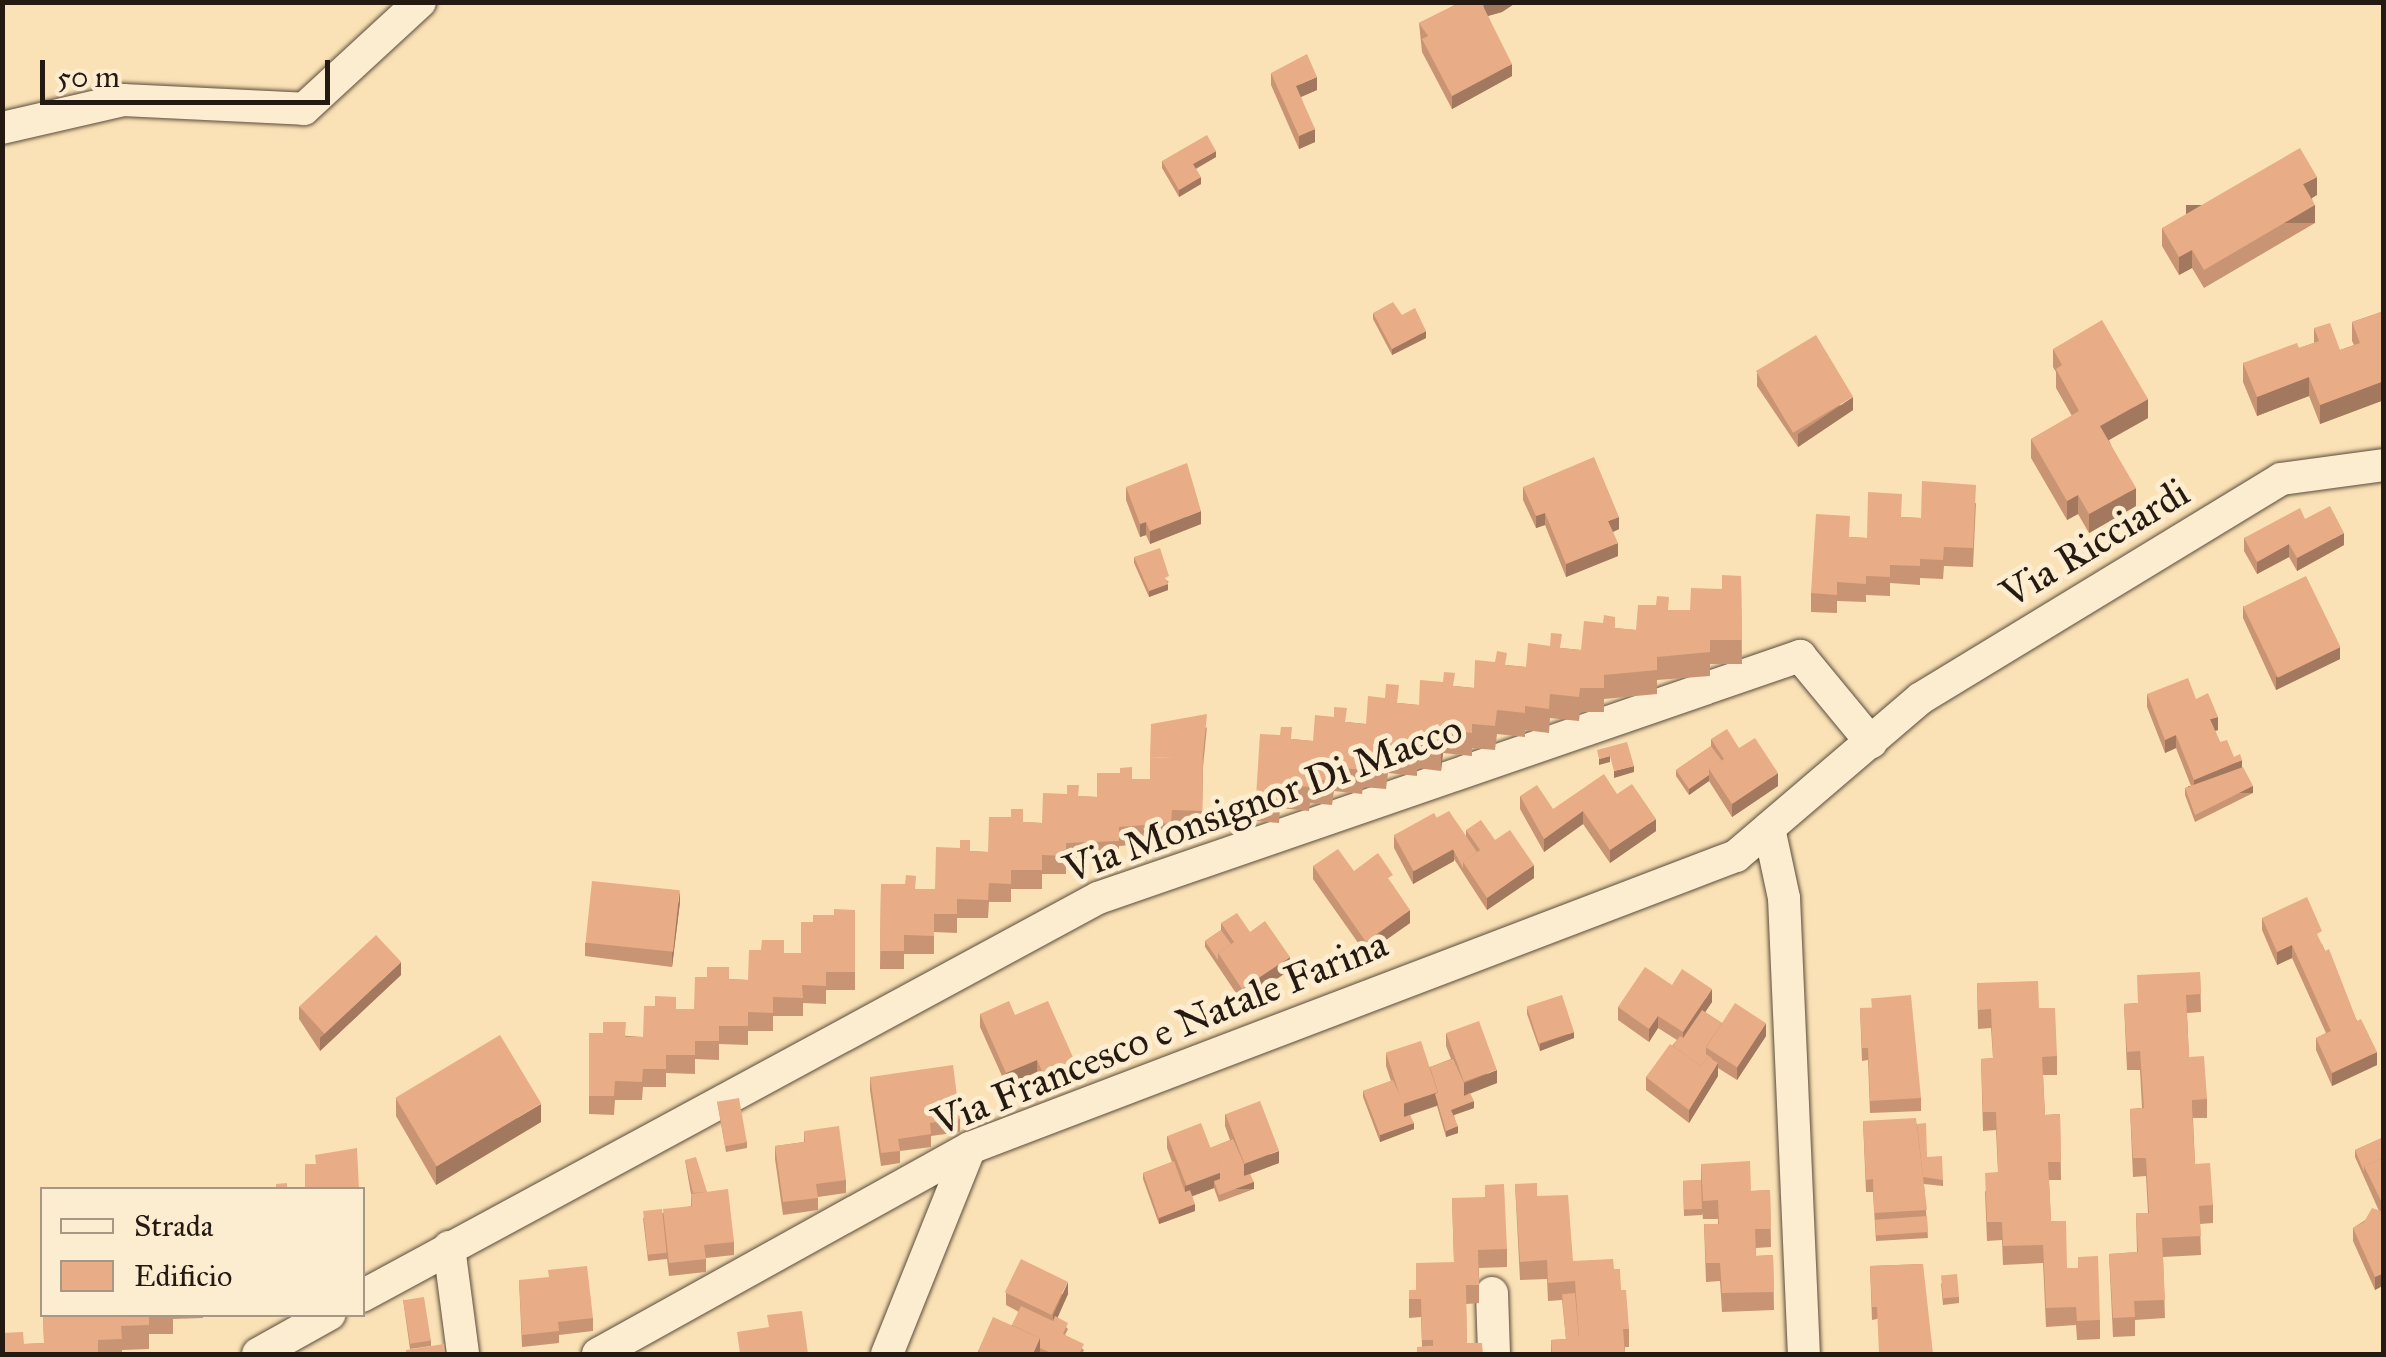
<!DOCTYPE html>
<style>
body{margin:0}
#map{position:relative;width:2386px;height:1357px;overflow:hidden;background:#fbe2b6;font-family:"IM FELL Great Primer",serif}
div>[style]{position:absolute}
.roads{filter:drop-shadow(0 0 2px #5a4c3b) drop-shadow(0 0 2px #5a4c3b)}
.minor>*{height:32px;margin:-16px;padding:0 16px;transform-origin:16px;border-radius:16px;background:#fcecd0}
.wall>*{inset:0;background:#c89473}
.shaded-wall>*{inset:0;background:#a2785e;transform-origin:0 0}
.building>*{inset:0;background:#e8ac86;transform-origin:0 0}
span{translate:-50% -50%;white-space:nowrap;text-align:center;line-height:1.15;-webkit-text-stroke:10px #fcecd0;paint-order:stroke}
.street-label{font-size:40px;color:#241a12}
.frame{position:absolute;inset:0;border:5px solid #241a12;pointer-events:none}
.legend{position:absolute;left:40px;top:1187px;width:325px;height:130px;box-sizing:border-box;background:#fcecd0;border:2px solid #a69884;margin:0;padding:12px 18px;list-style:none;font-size:30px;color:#241a12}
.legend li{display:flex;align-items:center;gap:20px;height:50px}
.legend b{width:50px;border:2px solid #a69884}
.scale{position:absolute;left:40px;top:60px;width:290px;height:45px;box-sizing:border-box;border:5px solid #241a12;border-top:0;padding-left:12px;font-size:30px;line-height:35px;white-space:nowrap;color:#241a12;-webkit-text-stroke:8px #fcecd0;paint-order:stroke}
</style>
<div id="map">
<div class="roads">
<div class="minor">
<i style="left:2px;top:128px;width:124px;rotate:-13deg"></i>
<i style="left:123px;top:100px;width:181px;rotate:2.8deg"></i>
<i style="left:304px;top:109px;width:158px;rotate:-42.7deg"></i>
<i style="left:1769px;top:828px;width:72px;rotate:77.9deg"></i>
<i style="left:1784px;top:898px;width:456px;rotate:87.5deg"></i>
<i style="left:449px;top:1247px;width:108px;rotate:82.5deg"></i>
<i style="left:1492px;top:1293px;width:61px;rotate:88.1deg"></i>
<i style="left:362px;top:1296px;width:837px;rotate:-28.4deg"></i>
<i style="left:1098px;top:898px;width:743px;rotate:-19.02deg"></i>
<i style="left:1800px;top:656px;width:112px;rotate:50.5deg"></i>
<i style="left:258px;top:1354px;width:82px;rotate:-29.1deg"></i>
<i style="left:598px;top:1354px;width:425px;rotate:-29deg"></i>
<i style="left:970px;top:1148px;width:820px;rotate:-20.87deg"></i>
<i style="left:1736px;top:856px;width:243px;rotate:-40.5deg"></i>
<i style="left:1921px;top:698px;width:421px;rotate:-31.3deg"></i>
<i style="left:2281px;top:479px;width:104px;rotate:-7.7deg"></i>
<i style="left:887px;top:1354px;width:222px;rotate:-68.1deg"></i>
</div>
</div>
<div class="wall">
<i style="clip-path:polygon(1461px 2px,1517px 2px,1502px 12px,1488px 16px,1512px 76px,1452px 109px,1422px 52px,1419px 23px)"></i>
<i style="clip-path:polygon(1271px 73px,1317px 90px,1301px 97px,1315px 142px,1299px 149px,1271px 85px)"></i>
<i style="clip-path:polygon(1216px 157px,1196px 169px,1201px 184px,1179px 197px,1162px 168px,1162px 161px)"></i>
<i style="clip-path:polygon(2317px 195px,2312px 198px,2315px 223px,2204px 288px,2192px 268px,2179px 275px,2162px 246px,2162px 228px)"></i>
<i style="clip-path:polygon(2384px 311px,2384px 400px,2320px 424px,2309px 396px,2257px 416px,2243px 382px,2243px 363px,2299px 348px,2314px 343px,2314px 328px,2340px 350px,2354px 345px,2352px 341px,2352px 322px)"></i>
<i style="clip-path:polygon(1373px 313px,1402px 315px,1426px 338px,1392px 355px,1373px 319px)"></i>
<i style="clip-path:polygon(2053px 349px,2148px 418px,2109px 440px,2136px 506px,2089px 533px,2078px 514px,2067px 520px,2031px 458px,2031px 439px,2072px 416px,2056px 388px,2056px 372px,2053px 367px)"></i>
<i style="clip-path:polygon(1757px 373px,1853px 410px,1798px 447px,1757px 386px)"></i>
<i style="clip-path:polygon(1126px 487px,1201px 524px,1150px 544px,1146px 535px,1140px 537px,1126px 500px)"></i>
<i style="clip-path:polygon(1523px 487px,1619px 529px,1613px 532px,1618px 556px,1566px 577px,1545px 525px,1536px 528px,1523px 500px)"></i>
<i style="clip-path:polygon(1976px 503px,1973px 567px,1944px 566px,1943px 579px,1920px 578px,1920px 585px,1890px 583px,1890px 596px,1866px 595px,1866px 602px,1837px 601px,1837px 613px,1811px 612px,1811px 593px,1850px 537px,1867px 538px,1902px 517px,1921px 518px)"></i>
<i style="clip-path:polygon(2305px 519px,2344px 545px,2297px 571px,2289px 557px,2257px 574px,2244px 551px,2244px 538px)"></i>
<i style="clip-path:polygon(1134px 557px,1169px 582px,1167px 583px,1168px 590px,1149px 597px,1134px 563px)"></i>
<i style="clip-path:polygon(1741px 576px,1742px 664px,1710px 664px,1710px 676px,1657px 680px,1657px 694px,1604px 699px,1604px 712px,1580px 712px,1579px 721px,1550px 718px,1549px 733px,1525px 730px,1525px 737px,1497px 734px,1495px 750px,1472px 748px,1472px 756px,1443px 753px,1441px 771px,1417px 768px,1417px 776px,1388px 773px,1386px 789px,1363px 787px,1362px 794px,1334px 791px,1332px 805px,1310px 803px,1309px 811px,1280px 808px,1279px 823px,1256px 821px,1256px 797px,1292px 739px,1313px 741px,1347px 722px,1366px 724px,1399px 703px,1419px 705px,1455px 686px,1474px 688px,1507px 665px,1526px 667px,1562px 648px,1581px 650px,1615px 628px,1636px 630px,1669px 610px,1690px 610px)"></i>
<i style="clip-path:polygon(2243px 606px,2340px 659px,2276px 690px,2243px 618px)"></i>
<i style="clip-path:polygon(2147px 694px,2196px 699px,2218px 730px,2215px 731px,2220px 742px,2242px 767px,2253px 793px,2195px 822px,2185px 795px,2185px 788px,2191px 786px,2176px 748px,2165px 753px,2147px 707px)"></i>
<i style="clip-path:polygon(1207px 727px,1203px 767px,1202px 829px,1172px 829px,1171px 842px,1119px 846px,1119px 860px,1066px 862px,1066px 874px,1042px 874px,1042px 889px,1011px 889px,1011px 902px,989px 902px,988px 918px,957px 918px,957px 933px,934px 932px,934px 954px,904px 954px,904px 969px,880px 969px,881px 884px,916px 889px,935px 889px,970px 851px,988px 852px,1023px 822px,1042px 823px,1078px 796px,1097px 797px,1132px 779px,1150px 779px)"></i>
<i style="clip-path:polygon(1711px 739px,1739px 748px,1778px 786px,1732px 817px,1709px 781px,1689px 795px,1676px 776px,1676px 770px,1711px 746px)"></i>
<i style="clip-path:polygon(1617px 794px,1656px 831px,1610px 863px,1583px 824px,1544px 852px,1520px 809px,1520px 796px,1553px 809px)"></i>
<i style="clip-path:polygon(1436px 818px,1466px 836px,1466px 830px,1495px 840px,1534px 878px,1487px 910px,1454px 859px,1454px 861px,1413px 884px,1394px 848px,1394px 835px)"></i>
<i style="clip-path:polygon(1313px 866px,1354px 871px,1393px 885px,1410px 923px,1366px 954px,1313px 879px)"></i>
<i style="clip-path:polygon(680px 902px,672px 967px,585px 956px,585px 943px)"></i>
<i style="clip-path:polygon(855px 910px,855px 990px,826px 990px,826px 1004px,803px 1003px,803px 1016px,773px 1016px,773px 1031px,748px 1031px,748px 1045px,719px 1044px,719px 1060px,695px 1059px,695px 1074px,666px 1073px,666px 1087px,643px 1087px,642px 1100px,615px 1100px,614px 1115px,589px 1114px,589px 1033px,643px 1037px,676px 1009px,694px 1009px,729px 979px,748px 980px,784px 953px,801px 953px,813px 922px)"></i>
<i style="clip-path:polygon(2262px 918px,2322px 944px,2377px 1065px,2332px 1086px,2316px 1050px,2316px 1038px,2326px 1033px,2292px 958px,2277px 965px,2262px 930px)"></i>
<i style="clip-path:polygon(1221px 923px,1250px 932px,1290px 970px,1242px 1002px,1205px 947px,1205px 941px,1221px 930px)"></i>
<i style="clip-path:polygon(2200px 972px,2201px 1012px,2187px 1013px,2189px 1057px,2207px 1099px,2207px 1118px,2193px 1118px,2195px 1164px,2213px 1205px,2213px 1223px,2200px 1224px,2201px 1255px,2163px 1257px,2165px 1318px,2135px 1320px,2135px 1336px,2113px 1337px,2109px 1254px,2137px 1252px,2136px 1213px,2148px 1213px,2146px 1176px,2133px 1177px,2130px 1109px,2142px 1108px,2140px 1070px,2127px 1070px,2124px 1004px,2138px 1003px)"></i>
<i style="clip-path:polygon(401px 975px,320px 1051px,299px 1019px,299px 1007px)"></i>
<i style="clip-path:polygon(1977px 983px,2039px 1008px,2057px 1056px,2057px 1075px,2043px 1075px,2045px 1115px,2060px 1114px,2061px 1180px,2049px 1180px,2051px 1221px,2067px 1268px,2100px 1320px,2100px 1339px,2077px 1340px,2076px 1325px,2046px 1327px,2043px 1263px,2003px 1265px,2002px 1240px,1987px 1241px,1985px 1192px,1998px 1172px,1996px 1130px,1983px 1131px,1981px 1059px,1993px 1058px,1991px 1028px,1978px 1029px)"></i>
<i style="clip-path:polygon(1672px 985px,1712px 1002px,1705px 1012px,1722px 1023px,1766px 1036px,1737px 1080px,1718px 1068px,1718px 1076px,1689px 1123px,1646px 1090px,1646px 1077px,1677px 1040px,1658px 1028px,1649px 1042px,1618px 1020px,1618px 1007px)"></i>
<i style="clip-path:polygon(1527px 1008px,1574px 1038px,1540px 1051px,1527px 1014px)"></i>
<i style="clip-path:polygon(1860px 1008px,1921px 1098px,1921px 1111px,1870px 1113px,1868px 1060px,1862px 1061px)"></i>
<i style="clip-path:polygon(980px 1014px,1015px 1015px,1076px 1077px,1045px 1091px,1037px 1072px,1006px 1085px,980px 1027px)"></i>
<i style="clip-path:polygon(1446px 1033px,1497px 1083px,1470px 1093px,1474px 1108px,1454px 1115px,1458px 1133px,1446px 1137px,1437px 1106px,1410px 1115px,1414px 1129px,1380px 1142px,1363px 1097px,1363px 1091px,1391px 1081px,1386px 1066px,1386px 1054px,1430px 1067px,1451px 1059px,1446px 1046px)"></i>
<i style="clip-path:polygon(870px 1077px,960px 1119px,960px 1132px,931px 1136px,931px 1147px,900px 1151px,900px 1163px,881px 1166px,870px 1090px)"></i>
<i style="clip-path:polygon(396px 1098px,541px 1122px,436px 1185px,396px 1116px)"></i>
<i style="clip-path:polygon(717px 1101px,747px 1142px,747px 1148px,726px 1152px)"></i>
<i style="clip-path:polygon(1225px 1114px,1279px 1163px,1250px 1174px,1254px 1189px,1219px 1202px,1214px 1188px,1192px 1196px,1195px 1211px,1159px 1224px,1143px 1179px,1143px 1173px,1172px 1162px,1167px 1148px,1167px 1136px,1210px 1148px,1230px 1140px,1225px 1126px)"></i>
<i style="clip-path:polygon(1863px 1121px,1917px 1124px,1927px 1157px,1943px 1180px,1943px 1186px,1924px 1184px,1928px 1238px,1876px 1241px,1873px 1192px,1866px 1192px)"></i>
<i style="clip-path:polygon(804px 1131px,846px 1180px,846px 1193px,818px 1197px,818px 1210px,783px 1215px,775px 1159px,775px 1146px,804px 1142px)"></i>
<i style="clip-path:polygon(2384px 1137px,2384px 1285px,2375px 1290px,2353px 1241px,2353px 1228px,2379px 1211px,2355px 1157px,2355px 1150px)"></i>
<i style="clip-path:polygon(685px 1160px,707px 1192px,734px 1242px,734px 1255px,706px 1258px,706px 1272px,669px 1276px,667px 1259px,648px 1261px,643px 1218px,691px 1206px,691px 1194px)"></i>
<i style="clip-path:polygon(1701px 1164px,1751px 1191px,1770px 1190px,1771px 1247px,1756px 1248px,1756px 1256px,1773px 1255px,1774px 1310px,1722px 1312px,1720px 1281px,1706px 1282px,1704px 1224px,1718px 1224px,1718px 1219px,1703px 1219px,1702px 1212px,1702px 1215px,1684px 1216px,1683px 1181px,1701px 1180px)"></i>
<i style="clip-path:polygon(1515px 1184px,1537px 1196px,1573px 1261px,1614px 1269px,1621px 1290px,1629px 1329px,1629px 1347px,1625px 1347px,1625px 1354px,1551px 1354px,1551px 1340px,1566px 1339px,1562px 1300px,1548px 1301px,1547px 1279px,1520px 1280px)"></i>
<i style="clip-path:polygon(1452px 1198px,1507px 1249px,1507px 1267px,1479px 1268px,1479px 1303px,1466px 1304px,1467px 1343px,1422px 1347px,1421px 1317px,1409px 1318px,1409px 1290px,1416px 1290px,1454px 1262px)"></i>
<i style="clip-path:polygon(1923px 1264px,1877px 1319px,1872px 1320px,1870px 1266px)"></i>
<i style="clip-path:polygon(519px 1280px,593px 1318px,593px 1331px,559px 1335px,559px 1343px,522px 1347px)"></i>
<i style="clip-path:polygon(1941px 1283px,1959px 1297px,1959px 1303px,1943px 1305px)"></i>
<i style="clip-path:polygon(1006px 1293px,1068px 1294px,1057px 1318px,1068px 1329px,1065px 1335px,1084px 1350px,1082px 1354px,978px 1354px,978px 1351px,1012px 1325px,1019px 1312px,1006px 1305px)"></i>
<i style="clip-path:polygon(403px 1299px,431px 1340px,431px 1346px,410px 1349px)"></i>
<i style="clip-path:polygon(43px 1314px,203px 1314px,203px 1318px,173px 1319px,173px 1334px,149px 1334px,149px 1349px,122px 1350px,122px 1354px,2px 1354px,24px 1344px,44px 1343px)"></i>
</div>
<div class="shaded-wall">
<i style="clip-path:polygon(1491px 2px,1517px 2px,1502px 12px,1484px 17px,1484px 4px)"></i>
<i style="clip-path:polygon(1512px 64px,1512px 76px,1452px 109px,1452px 96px)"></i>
<i style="clip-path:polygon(1317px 77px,1317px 90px,1296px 99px,1296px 86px)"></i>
<i style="clip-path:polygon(1315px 129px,1315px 142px,1299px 149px,1299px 136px)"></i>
<i style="clip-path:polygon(1216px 151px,1216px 157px,1193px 170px,1193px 164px)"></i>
<i style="clip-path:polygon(1201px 177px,1201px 184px,1179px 197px,1179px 190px)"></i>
<i style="clip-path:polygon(2317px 177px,2317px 195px,2303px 203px,2303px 184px)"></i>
<i style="left:2315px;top:205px;width:18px;height:129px;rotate:90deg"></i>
<i style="clip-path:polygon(2192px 250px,2192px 268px,2179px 275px,2179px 257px)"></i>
<i style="clip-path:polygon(1426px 331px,1426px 338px,1392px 355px,1392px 349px)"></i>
<i style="clip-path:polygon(2309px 377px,2309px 396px,2257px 416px,2257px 397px)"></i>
<i style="clip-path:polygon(2384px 381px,2384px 400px,2320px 424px,2320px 405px)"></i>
<i style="clip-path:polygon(1853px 397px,1853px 410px,1798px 447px,1798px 434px)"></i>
<i style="clip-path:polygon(2148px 399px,2148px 418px,2100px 445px,2100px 426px)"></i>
<i style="clip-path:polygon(2136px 488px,2136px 506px,2089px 533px,2089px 514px)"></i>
<i style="clip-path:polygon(2078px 495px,2078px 514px,2067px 520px,2067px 501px)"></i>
<i style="clip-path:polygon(1201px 511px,1201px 524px,1150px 544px,1150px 531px)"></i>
<i style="clip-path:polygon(1545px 513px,1545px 525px,1536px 528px,1536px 516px)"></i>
<i style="clip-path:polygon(1619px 517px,1619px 529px,1608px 534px,1608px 521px)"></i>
<i style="clip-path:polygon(1146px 522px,1146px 535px,1140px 537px,1140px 524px)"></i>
<i style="clip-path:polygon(2344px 533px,2344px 545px,2297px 571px,2297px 558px)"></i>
<i style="clip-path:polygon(1618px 543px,1618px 556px,1566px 577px,1566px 564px)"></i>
<i style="clip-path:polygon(2289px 544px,2289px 557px,2257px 574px,2257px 562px)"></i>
<i style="clip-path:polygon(1168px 584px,1168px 590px,1149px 597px,1149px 591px)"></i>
<i style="clip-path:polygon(2340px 647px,2340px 659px,2276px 690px,2276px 677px)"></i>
<i style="clip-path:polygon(2218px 717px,2218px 730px,2210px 732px,2210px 719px)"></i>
<i style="clip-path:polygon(1443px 729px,1443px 753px,1441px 771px,1441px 747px)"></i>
<i style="clip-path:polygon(2176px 735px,2176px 748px,2165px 753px,2165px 740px)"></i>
<i style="clip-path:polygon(1610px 756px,1610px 762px,1599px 765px,1599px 759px)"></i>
<i style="clip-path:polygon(2242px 760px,2242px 773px,2194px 792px,2194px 780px)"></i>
<i style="clip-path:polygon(1634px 766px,1634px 772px,1614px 778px,1614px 771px)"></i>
<i style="clip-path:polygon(1778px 773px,1778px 786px,1732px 817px,1732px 804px)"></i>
<i style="clip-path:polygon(1709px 775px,1709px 781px,1689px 795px,1689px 789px)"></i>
<i style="left:2253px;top:786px;width:7px;height:65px;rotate:90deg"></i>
<i style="clip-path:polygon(1583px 811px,1583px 824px,1544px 852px,1544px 839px)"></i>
<i style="clip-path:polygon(1656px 819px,1656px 831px,1610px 863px,1610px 850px)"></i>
<i style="clip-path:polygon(1454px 849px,1454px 861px,1413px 884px,1413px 871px)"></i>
<i style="clip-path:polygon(1534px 865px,1534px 878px,1487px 910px,1487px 898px)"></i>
<i style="clip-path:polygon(680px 890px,680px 902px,672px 967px,672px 954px)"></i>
<i style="clip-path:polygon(1410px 910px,1410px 923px,1366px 954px,1366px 942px)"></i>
<i style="clip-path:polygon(2292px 945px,2292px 958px,2277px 965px,2277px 952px)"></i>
<i style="clip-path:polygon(1290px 957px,1290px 970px,1242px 1002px,1242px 989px)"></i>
<i style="clip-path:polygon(401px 962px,401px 975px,320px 1051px,320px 1038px)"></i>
<i style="clip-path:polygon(1712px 989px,1712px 1002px,1683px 1045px,1683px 1032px)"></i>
<i style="clip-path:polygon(1658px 1016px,1658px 1028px,1649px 1042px,1649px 1029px)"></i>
<i style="clip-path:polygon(1766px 1023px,1766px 1036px,1737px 1080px,1737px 1067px)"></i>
<i style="clip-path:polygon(1574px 1032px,1574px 1038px,1540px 1051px,1540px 1044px)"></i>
<i style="clip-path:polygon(2377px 1052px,2377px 1065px,2332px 1086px,2332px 1073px)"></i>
<i style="clip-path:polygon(1037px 1060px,1037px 1072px,1006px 1085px,1006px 1073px)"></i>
<i style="clip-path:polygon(1718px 1063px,1718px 1076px,1689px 1123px,1689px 1110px)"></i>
<i style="clip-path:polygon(1076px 1064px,1076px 1077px,1045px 1091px,1045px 1078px)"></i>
<i style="clip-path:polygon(1497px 1070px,1497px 1083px,1464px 1096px,1464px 1083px)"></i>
<i style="clip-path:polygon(1438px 1092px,1438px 1105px,1404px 1117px,1404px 1104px)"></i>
<i style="clip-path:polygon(1474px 1101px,1474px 1108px,1451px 1116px,1451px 1110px)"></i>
<i style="clip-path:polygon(541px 1104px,541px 1122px,436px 1185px,436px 1166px)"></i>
<i style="clip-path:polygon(1414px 1123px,1414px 1129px,1380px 1142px,1380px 1135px)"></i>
<i style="clip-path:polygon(1458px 1126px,1458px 1133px,1446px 1137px,1446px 1131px)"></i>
<i style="clip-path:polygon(1279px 1151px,1279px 1163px,1244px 1176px,1244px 1164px)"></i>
<i style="clip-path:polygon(1220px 1173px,1220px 1186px,1214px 1181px,1214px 1188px,1185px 1199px,1185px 1186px)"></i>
<i style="left:1254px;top:1182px;width:7px;height:37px;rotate:90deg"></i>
<i style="clip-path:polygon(1195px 1204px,1195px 1211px,1159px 1224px,1159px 1218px)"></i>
<i style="clip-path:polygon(2384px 1273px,2384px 1285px,2375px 1290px,2375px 1277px)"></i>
<i style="clip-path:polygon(1068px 1282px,1068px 1294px,1053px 1328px,1053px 1315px)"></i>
<i style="clip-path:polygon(1040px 1338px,1040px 1351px,1038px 1354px,1033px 1354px)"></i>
</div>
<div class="building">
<i style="clip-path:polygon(1461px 2px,1481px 2px,1512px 64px,1452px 96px,1422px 39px,1428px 36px,1419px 23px)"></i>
<i style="clip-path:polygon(1307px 54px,1317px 77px,1296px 86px,1315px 129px,1299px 136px,1271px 73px)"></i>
<i style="clip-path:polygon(1207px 135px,1216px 151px,1193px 164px,1201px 177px,1179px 190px,1162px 161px)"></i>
<i style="clip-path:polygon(2300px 148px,2317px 177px,2303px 184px,2315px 205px,2204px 270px,2192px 250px,2179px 257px,2162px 228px)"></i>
<i style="clip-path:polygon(1393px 302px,1402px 315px,1415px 308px,1426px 331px,1392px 349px,1373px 313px)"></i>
<i style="clip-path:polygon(2384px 311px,2384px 381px,2320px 405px,2309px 377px,2257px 397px,2243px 363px,2297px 343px,2299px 348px,2319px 341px,2314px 328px,2330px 323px,2340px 350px,2360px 343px,2352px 322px)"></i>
<i style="clip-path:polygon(2102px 320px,2148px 399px,2100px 426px,2136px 488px,2089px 514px,2078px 495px,2067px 501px,2031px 439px,2079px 411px,2056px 369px,2062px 365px,2053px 349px)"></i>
<i style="left:1816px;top:335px;width:72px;height:70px;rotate:59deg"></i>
<i style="clip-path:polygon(1594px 457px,1619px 517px,1608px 521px,1618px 543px,1566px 564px,1545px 513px,1536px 516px,1523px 487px)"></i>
<i style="clip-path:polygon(1187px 463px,1201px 511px,1150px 531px,1146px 522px,1140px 524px,1126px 487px)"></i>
<i style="clip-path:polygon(1922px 481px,1976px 485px,1973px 548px,1944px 547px,1943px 560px,1920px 559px,1920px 566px,1890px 565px,1890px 577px,1866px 576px,1866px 584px,1837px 582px,1837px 595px,1811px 593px,1816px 514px,1850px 516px,1849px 537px,1867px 538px,1868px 492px,1902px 494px,1901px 517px,1921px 518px)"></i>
<i style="clip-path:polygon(2330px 506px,2344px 533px,2297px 558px,2289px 544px,2257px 562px,2244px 538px,2300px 508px,2305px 519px)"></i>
<i style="clip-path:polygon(1160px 548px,1169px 576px,1165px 578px,1168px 584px,1149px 591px,1134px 557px)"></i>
<i style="clip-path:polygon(1722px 575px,1741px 576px,1742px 640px,1710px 640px,1710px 652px,1657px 657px,1657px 670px,1604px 675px,1604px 688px,1580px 688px,1579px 697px,1550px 694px,1549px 709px,1525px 706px,1525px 713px,1497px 710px,1495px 726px,1472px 724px,1472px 733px,1443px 729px,1441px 747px,1417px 744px,1417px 752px,1388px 749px,1386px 765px,1363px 763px,1362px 770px,1334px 767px,1332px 781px,1310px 779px,1309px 787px,1280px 784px,1279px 799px,1256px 797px,1260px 734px,1280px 735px,1281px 727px,1292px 727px,1291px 739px,1313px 741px,1315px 715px,1334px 717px,1334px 707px,1347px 708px,1345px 722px,1366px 724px,1368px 696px,1385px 698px,1386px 684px,1399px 685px,1397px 703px,1419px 705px,1420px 680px,1443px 682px,1444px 672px,1455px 673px,1453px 686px,1474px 688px,1475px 660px,1495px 662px,1497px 651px,1507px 653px,1505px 665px,1526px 667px,1528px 643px,1550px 646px,1551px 633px,1562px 634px,1560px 648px,1581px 650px,1584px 621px,1603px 623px,1604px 615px,1615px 617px,1615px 628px,1636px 630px,1638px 605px,1656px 605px,1657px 596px,1669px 597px,1668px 610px,1690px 610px,1691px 588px,1722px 589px)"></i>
<i style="left:2306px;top:576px;width:79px;height:70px;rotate:64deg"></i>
<i style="clip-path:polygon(2188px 678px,2196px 699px,2208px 693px,2218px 717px,2210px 719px,2220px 742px,2227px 740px,2234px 757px,2240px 754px,2242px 760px,2194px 780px,2176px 735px,2165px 740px,2147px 694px)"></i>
<i style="clip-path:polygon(1207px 714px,1203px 754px,1203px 748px,1172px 748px,1172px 758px,1150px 757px,1151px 724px)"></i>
<i style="clip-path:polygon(1727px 729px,1739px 748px,1755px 738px,1778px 773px,1732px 804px,1709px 769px,1724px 759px,1711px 739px)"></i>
<i style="clip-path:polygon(1627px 742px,1634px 766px,1614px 771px,1610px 756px,1599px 759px,1597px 750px)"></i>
<i style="clip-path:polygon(1711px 746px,1722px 761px,1709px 769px,1709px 775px,1689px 789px,1676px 770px)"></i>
<i style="clip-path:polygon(1172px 748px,1203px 748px,1202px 811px,1172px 810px,1171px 823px,1119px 827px,1119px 841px,1066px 843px,1066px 856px,1042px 855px,1042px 870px,1011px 870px,1011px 884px,989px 883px,988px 900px,957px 899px,957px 914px,934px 914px,934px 936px,904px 935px,904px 951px,880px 951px,881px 884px,905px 884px,906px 875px,916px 876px,915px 889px,935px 889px,936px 847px,960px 848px,960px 840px,970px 840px,970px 851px,988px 852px,989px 817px,1011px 817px,1011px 809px,1023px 809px,1023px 822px,1042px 823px,1043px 793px,1067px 794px,1067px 785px,1079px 785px,1078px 796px,1097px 797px,1097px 773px,1120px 773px,1120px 768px,1132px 767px,1132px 779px,1150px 779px,1150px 757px,1172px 758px)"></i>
<i style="clip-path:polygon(2243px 767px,2253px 786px,2195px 815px,2185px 788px)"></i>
<i style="clip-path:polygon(1604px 774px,1617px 794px,1632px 784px,1656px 819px,1610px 850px,1583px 811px,1544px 839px,1520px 796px,1537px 785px,1553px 809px)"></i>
<i style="clip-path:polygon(1449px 811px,1477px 852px,1463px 862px,1463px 868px,1436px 818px)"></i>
<i style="left:1434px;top:813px;width:41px;height:46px;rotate:61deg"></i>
<i style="clip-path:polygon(1481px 820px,1495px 840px,1510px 830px,1534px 865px,1487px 898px,1463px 862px,1480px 850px,1466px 830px)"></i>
<i style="clip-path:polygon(1338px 849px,1354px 871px,1378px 853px,1393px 875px,1388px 878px,1410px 910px,1366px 942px,1313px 866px)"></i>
<i style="left:592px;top:881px;width:88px;height:62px;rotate:6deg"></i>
<i style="clip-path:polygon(2307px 897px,2322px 931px,2317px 934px,2325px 951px,2329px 949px,2357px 1021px,2361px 1019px,2377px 1052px,2332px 1073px,2316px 1038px,2331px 1031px,2292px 945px,2277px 952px,2262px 918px)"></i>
<i style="clip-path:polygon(834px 909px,855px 910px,855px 972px,826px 972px,826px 986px,802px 985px,803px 998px,773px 997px,773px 1013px,748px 1012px,748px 1026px,719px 1026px,719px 1041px,695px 1041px,695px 1055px,666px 1055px,666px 1069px,643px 1069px,642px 1082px,615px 1081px,614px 1096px,589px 1096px,589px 1033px,603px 1033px,603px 1022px,626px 1022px,625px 1037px,643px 1037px,644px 1006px,655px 1006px,655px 996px,676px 997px,676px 1009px,694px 1009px,695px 977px,707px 977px,707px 967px,729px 967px,729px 979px,748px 980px,749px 950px,761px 950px,762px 940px,784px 940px,784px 953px,801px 953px,801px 922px,813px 922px,813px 915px,834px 915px)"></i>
<i style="clip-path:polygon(1237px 913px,1250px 932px,1265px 921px,1290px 957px,1242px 989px,1218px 953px,1234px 942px,1221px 923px)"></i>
<i style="clip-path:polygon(1221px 930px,1231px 944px,1218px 953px,1218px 960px,1205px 941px)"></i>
<i style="left:376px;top:935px;width:37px;height:105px;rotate:47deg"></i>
<i style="clip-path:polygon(1645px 967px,1672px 985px,1682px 969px,1712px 989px,1683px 1032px,1658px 1016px,1649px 1029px,1618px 1007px)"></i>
<i style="clip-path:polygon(2200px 972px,2201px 994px,2186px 995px,2189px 1057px,2204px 1056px,2207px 1099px,2192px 1100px,2192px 1107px,2195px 1164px,2210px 1163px,2213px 1205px,2199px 1206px,2201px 1236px,2162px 1238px,2165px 1300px,2134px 1301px,2135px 1317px,2113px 1318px,2109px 1254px,2138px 1252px,2136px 1213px,2149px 1213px,2146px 1158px,2133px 1158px,2130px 1109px,2144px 1108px,2140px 1051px,2127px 1052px,2124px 1004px,2138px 1003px,2137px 975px)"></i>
<i style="clip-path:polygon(2038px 981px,2039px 1008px,2055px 1008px,2057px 1056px,2042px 1057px,2045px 1115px,2060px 1114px,2061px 1162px,2048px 1162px,2051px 1221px,2066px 1221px,2067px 1268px,2078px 1268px,2078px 1257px,2098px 1256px,2100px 1320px,2077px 1321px,2076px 1307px,2046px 1308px,2043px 1245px,2003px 1246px,2002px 1222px,1987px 1222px,1985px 1173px,1998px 1172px,1998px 1167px,1996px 1112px,1983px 1112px,1981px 1059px,1993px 1058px,1991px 1009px,1978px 1010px,1977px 983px)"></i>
<i style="left:1562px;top:995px;width:39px;height:37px;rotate:72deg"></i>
<i style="left:1911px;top:995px;width:11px;height:40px;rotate:85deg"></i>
<i style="clip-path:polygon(1009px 1001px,1015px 1015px,1048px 1001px,1076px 1064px,1045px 1078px,1037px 1060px,1006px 1073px,980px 1014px)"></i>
<i style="left:1735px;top:1003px;width:37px;height:53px;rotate:33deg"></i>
<i style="clip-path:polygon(1912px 1006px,1921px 1098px,1870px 1101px,1868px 1048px,1862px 1048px,1860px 1008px)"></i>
<i style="clip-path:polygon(1702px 1010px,1722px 1023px,1706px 1047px,1706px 1054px,1712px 1058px,1711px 1059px,1708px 1057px,1701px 1066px,1673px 1046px,1680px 1036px,1683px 1038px)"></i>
<i style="left:1479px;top:1021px;width:52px;height:35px;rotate:70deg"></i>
<i style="left:500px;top:1035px;width:80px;height:122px;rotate:59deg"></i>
<i style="left:1421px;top:1041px;width:54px;height:37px;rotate:72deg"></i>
<i style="clip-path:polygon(1670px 1044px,1701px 1066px,1708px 1057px,1718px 1063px,1689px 1110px,1646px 1077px)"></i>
<i style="clip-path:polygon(1453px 1059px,1464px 1083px,1464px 1096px,1470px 1093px,1474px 1101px,1451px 1110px,1458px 1126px,1446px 1131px,1435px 1094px,1438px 1092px,1430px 1067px)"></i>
<i style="clip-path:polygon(953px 1065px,960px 1119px,930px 1123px,931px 1134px,898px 1139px,900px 1151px,881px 1153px,870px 1077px)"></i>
<i style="clip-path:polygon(1393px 1080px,1404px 1104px,1404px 1117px,1410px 1115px,1414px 1123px,1380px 1135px,1363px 1091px)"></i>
<i style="left:739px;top:1098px;width:45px;height:22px;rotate:80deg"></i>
<i style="left:1260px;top:1101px;width:53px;height:37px;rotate:69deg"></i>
<i style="clip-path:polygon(1916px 1118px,1927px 1210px,1874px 1213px,1873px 1179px,1866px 1180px,1863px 1121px)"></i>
<i style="left:1201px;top:1123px;width:53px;height:36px;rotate:69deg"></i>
<i style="clip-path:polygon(1926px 1123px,1927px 1157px,1942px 1156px,1943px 1180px,1923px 1177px,1917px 1124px)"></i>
<i style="clip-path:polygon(839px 1126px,846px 1180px,816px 1184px,818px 1198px,783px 1202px,775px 1146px,805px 1142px,804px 1131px)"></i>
<i style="clip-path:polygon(2384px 1137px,2384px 1154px,2382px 1158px,2364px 1166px,2364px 1172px,2355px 1150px)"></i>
<i style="clip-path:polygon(1233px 1139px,1244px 1164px,1244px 1176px,1250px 1174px,1254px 1182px,1219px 1195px,1214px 1181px,1220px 1179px,1220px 1173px,1210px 1148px)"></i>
<i style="clip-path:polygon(357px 1148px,359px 1190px,305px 1190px,305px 1164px,316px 1164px,315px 1155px)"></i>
<i style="clip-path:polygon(2384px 1154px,2384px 1207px,2364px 1166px,2382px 1158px)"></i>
<i style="clip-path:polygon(696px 1157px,707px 1192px,693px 1193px,685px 1160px)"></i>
<i style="clip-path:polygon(1174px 1161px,1185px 1192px,1190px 1190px,1195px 1204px,1159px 1218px,1143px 1173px)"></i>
<i style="clip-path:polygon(1750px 1161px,1751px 1191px,1770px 1190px,1771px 1229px,1755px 1229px,1756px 1256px,1773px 1255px,1774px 1292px,1722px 1293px,1720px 1263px,1706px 1263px,1704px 1224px,1719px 1224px,1718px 1200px,1703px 1201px,1701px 1164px)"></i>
<i style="left:1701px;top:1180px;width:29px;height:18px;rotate:88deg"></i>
<i style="clip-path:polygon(287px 1183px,287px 1190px,276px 1190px,276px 1184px)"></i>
<i style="clip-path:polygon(1537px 1183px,1537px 1196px,1568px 1195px,1573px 1261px,1613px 1259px,1614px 1269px,1620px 1269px,1621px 1290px,1626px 1290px,1629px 1329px,1623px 1329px,1625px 1354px,1552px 1354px,1551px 1340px,1579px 1338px,1575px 1281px,1548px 1283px,1547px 1260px,1520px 1262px,1515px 1184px)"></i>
<i style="clip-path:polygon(1504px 1184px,1507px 1249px,1478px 1250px,1479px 1285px,1466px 1285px,1467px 1343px,1482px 1343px,1483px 1354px,1417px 1354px,1417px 1347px,1433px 1346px,1433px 1340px,1422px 1340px,1421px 1299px,1409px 1299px,1409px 1290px,1416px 1290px,1416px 1263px,1454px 1262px,1452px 1198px,1485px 1197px,1485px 1185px)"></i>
<i style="clip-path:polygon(728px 1189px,734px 1242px,704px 1245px,706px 1259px,669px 1263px,663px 1209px,692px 1206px,691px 1194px)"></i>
<i style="clip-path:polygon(2372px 1208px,2384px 1212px,2384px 1273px,2375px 1277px,2353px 1228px,2364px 1222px)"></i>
<i style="left:662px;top:1209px;width:44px;height:19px;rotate:84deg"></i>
<i style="left:1927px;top:1216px;width:16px;height:52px;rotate:86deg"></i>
<i style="left:1021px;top:1259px;width:52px;height:37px;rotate:26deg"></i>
<i style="clip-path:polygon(1923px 1264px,1933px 1354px,1879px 1354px,1877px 1307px,1872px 1307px,1870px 1266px)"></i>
<i style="clip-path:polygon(587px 1266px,593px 1318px,558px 1322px,559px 1331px,522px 1335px,519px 1280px,549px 1277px,548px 1270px)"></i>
<i style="left:1957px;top:1274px;width:23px;height:16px;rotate:85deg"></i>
<i style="left:1575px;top:1293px;width:46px;height:13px;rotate:85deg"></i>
<i style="left:424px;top:1297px;width:44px;height:21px;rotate:81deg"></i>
<i style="clip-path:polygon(1021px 1306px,1053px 1321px,1055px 1316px,1068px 1323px,1063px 1334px,1084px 1344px,1079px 1354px,1053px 1354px,1040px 1348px,1040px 1338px,1012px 1325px)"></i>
<i style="clip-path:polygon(802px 1311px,808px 1354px,740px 1354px,737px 1332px,769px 1327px,767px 1315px)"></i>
<i style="clip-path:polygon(43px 1314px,149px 1314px,149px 1325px,121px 1326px,122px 1339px,98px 1340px,98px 1354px,2px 1354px,2px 1333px,23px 1332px,24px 1344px,44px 1343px)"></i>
<i style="clip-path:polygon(993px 1317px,1040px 1338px,1033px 1354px,985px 1354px,978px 1351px)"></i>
<i style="clip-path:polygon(444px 1344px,445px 1354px,406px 1354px,406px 1350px)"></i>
</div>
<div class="street-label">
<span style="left:2095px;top:543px;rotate:-31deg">Via Ricciardi</span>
<span style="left:1263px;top:799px;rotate:-20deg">Via Monsignor Di Macco</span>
<span style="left:1160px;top:1033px;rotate:-22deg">Via Francesco e Natale Farina</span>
</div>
<div class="frame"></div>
<ul class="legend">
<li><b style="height:12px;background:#fcecd0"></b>Strada</li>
<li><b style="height:28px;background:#e8ac86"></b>Edificio</li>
</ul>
<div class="scale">50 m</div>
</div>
